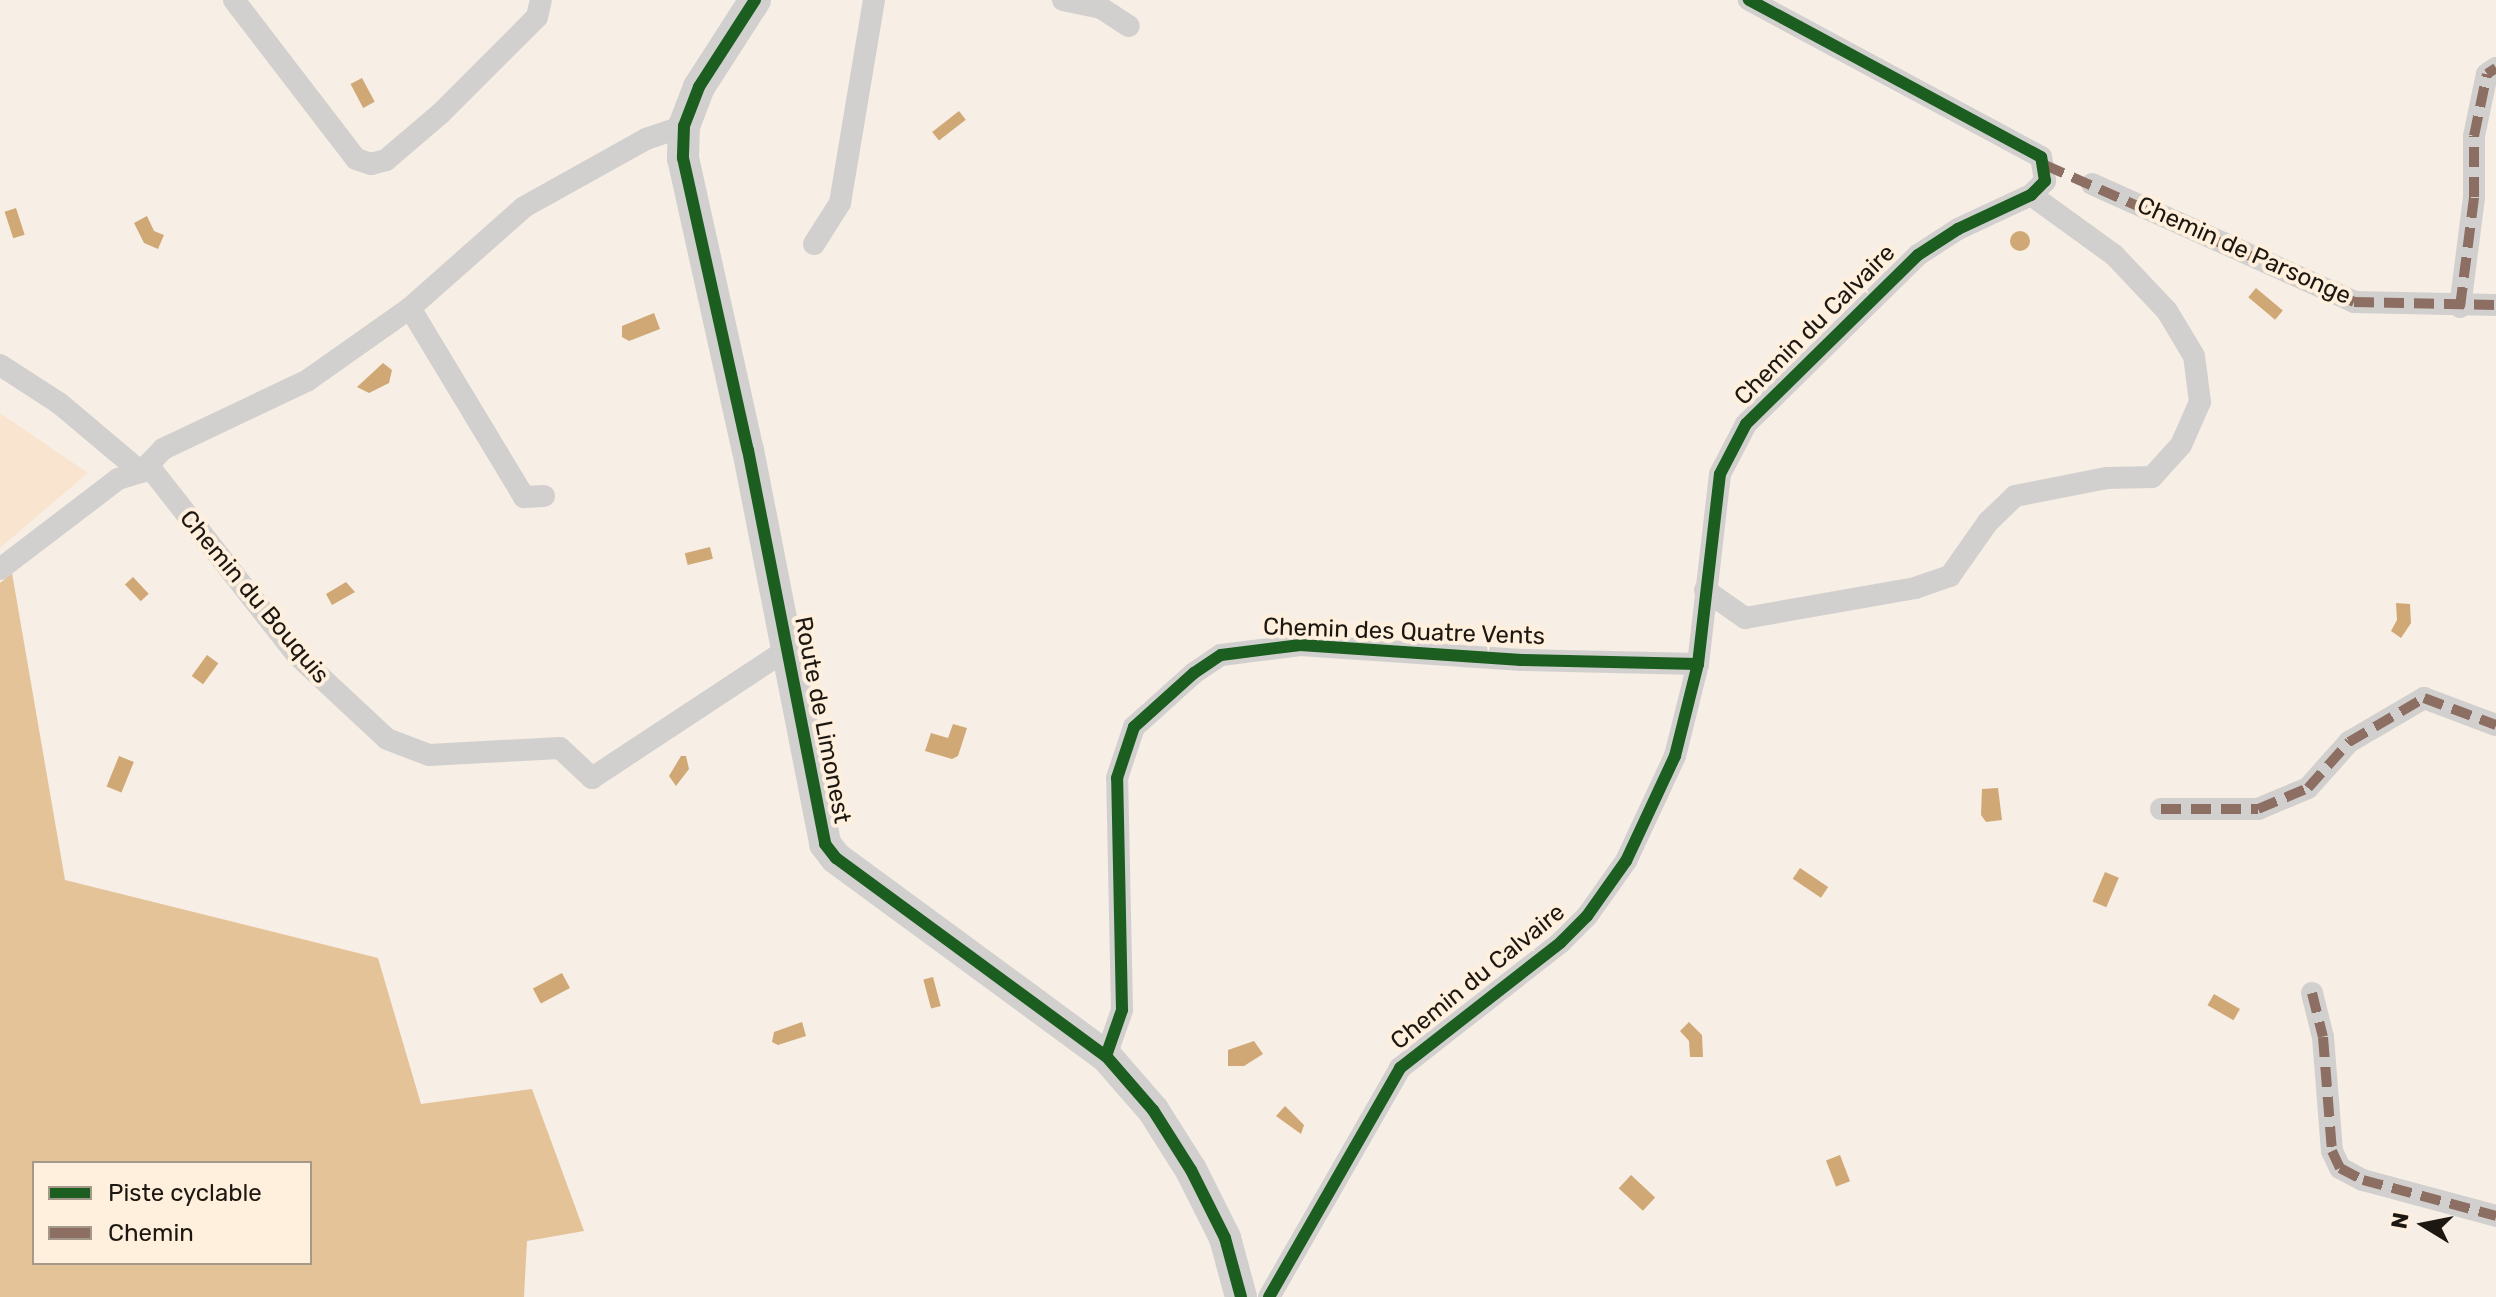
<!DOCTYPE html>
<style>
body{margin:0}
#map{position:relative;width:2496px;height:1297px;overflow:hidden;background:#f7eee5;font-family:Rubik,sans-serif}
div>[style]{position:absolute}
.green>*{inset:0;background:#f9e5cf}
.forest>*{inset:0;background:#e5c399}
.water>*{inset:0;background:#d0a875;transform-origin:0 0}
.round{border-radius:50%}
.street>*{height:22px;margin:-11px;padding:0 11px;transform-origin:11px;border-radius:11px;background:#d2d0ce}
.secondary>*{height:32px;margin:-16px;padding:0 16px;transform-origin:16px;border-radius:16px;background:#d2d0ce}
.quiet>*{height:10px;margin-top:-5px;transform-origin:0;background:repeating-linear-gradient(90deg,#8d6e63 0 20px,transparent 0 30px)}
.cycleway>*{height:12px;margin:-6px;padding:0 6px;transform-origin:6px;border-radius:6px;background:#1b5e20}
span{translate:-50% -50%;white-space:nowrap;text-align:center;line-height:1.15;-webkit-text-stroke:8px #ffefdd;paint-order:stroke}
.street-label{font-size:24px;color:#1d1711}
.legend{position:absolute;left:32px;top:1161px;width:280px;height:104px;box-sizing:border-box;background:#ffefdd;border:2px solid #a5998b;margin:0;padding:10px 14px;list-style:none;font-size:24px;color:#1d1711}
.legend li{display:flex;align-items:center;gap:16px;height:40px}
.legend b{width:40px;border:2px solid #a5998b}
.north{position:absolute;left:2384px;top:1185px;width:80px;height:80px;-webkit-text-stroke:6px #ffefdd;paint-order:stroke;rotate:280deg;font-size:22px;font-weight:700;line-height:32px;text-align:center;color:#1d1711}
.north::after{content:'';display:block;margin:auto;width:28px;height:36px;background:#1d1711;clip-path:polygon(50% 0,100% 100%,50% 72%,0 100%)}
</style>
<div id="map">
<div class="green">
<i style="clip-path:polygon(0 413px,88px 473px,0 548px)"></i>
</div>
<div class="forest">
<i style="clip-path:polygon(evenodd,12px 573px,65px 880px,378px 958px,421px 1104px,532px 1089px,584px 1231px,527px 1241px,524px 1297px,0 1297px,0 583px,12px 573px,34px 1163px,310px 1163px,310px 1263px,34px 1263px,34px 1163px)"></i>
</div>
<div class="water">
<i style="left:362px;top:78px;width:27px;height:13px;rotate:62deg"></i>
<i style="left:959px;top:111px;width:11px;height:34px;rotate:52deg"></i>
<i style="left:16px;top:208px;width:28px;height:12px;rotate:72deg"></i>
<i style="clip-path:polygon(147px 216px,154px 231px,164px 235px,158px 249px,144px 243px,134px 223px)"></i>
<i class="round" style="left:2010px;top:231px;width:20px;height:20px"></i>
<i style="left:2256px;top:288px;width:35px;height:12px;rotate:40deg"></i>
<i style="clip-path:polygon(654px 313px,660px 329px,629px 341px,622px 337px,622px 326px)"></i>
<i style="clip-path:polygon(383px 363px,392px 370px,389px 383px,369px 393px,357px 387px)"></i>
<i style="left:710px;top:547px;width:12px;height:26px;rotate:76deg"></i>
<i style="left:133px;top:577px;width:23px;height:11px;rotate:47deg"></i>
<i style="clip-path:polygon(346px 582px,355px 592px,332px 605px,326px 594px)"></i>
<i style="clip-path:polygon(2396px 603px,2410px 604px,2411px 623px,2401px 638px,2391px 631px,2397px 620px)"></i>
<i style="left:207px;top:655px;width:14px;height:26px;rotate:36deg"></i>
<i style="clip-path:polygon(953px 724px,967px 728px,958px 756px,952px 759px,925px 751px,931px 733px,948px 738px)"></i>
<i style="left:119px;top:756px;width:16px;height:33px;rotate:22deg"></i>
<i style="clip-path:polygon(681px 756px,686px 756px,689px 769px,676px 786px,669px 776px)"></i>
<i style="clip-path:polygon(1998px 788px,2002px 820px,1986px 822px,1981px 815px,1982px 789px)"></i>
<i style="left:1800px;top:868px;width:34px;height:13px;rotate:34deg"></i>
<i style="left:2105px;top:872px;width:15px;height:32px;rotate:23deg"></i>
<i style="left:562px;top:973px;width:17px;height:33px;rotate:62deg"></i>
<i style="left:933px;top:977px;width:30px;height:10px;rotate:75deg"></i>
<i style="left:2214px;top:994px;width:30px;height:13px;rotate:30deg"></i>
<i style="clip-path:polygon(802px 1022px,806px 1036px,778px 1045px,772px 1042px,774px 1032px)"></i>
<i style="clip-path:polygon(1689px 1022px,1702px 1035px,1703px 1057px,1690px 1057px,1689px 1041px,1680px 1031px)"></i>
<i style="clip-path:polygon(1254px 1041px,1263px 1054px,1244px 1066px,1228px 1066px,1228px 1050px)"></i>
<i style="clip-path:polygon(1285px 1106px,1304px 1125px,1301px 1134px,1276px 1116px)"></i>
<i style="left:1840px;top:1155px;width:28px;height:15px;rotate:69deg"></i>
<i style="left:1631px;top:1175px;width:33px;height:18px;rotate:43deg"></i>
</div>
<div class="street">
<i style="left:234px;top:0;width:200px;rotate:52.5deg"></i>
<i style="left:356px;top:159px;width:16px;rotate:18deg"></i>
<i style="left:371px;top:164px;width:16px;rotate:-15deg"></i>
<i style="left:386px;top:160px;width:71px;rotate:-40.4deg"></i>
<i style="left:440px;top:114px;width:137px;rotate:-45deg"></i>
<i style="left:537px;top:17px;width:17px;rotate:-77deg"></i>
<i style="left:1063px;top:0;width:39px;rotate:12deg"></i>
<i style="left:1101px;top:8px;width:33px;rotate:33deg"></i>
<i style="left:2092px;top:184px;width:287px;rotate:24.2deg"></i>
<i style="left:2354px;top:302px;width:142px;rotate:1.2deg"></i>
<i style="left:814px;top:244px;width:49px;rotate:-57.6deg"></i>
<i style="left:840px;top:203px;width:206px;rotate:-80.5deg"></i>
<i style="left:2460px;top:307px;width:111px;rotate:-82.7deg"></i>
<i style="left:2474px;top:197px;width:61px;rotate:-90deg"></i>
<i style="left:2474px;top:136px;width:63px;rotate:-78.2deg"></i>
<i style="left:2487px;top:74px;width:11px;rotate:-34deg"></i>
<i style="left:410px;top:308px;width:221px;rotate:58.9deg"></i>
<i style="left:524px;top:497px;width:20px;rotate:-3deg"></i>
<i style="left:0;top:365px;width:70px;rotate:32.8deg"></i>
<i style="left:59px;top:403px;width:107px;rotate:40.1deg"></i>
<i style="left:148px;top:465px;width:243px;rotate:51.9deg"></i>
<i style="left:298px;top:656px;width:122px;rotate:43deg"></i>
<i style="left:387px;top:739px;width:45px;rotate:20.9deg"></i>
<i style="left:429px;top:755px;width:131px;rotate:-3.1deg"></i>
<i style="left:560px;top:748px;width:44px;rotate:43.2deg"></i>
<i style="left:592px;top:778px;width:232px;rotate:-33.4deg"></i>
<i style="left:0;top:569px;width:148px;rotate:-37.3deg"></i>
<i style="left:118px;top:479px;width:24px;rotate:-17deg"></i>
<i style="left:141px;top:472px;width:32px;rotate:-46deg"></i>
<i style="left:163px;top:449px;width:161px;rotate:-25.4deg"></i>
<i style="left:308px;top:380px;width:125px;rotate:-35.2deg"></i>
<i style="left:410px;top:308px;width:152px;rotate:-41.5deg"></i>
<i style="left:524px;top:207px;width:140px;rotate:-29.1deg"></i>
<i style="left:646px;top:139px;width:40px;rotate:-18.9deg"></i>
<i style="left:1705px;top:590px;width:49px;rotate:35deg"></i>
<i style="left:1745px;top:618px;width:173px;rotate:-10deg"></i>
<i style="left:1915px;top:588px;width:37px;rotate:-19deg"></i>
<i style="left:1950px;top:576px;width:66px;rotate:-54.9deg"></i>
<i style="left:1988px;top:522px;width:37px;rotate:-44deg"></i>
<i style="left:2015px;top:496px;width:94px;rotate:-11.1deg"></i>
<i style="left:2107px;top:478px;width:45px;rotate:-1.3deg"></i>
<i style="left:2152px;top:477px;width:43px;rotate:-47.8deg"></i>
<i style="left:2181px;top:445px;width:47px;rotate:-66.2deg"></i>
<i style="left:2200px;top:402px;width:46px;rotate:-97.4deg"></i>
<i style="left:2194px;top:356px;width:52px;rotate:-121deg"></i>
<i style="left:2167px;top:311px;width:77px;rotate:-133.4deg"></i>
<i style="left:2114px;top:255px;width:102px;rotate:-144.1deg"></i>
<i style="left:2161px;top:809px;width:97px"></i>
<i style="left:2258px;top:809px;width:54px;rotate:-22.8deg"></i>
<i style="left:2308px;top:788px;width:62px;rotate:-48.3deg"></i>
<i style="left:2349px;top:742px;width:87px;rotate:-30.4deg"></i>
<i style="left:2424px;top:698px;width:77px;rotate:20.6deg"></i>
<i style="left:2312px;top:993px;width:45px;rotate:76deg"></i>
<i style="left:2323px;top:1037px;width:114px;rotate:85.5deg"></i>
<i style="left:2332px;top:1151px;width:19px;rotate:65deg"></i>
<i style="left:2340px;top:1168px;width:26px;rotate:28deg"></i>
<i style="left:2363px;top:1180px;width:138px;rotate:15.1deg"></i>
<i style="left:1106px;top:1056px;width:49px;rotate:-70.8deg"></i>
<i style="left:1122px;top:1010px;width:232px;rotate:-91.2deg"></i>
<i style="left:1117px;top:778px;width:54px;rotate:-71.6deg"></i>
<i style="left:1134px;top:727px;width:81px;rotate:-42deg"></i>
<i style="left:1194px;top:673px;width:32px;rotate:-34deg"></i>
<i style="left:1221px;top:655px;width:80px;rotate:-7.2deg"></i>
<i style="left:1300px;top:645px;width:222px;rotate:3.9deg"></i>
<i style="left:1521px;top:660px;width:177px;rotate:1.3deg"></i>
<i style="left:1269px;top:1297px;width:264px;rotate:-60.2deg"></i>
<i style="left:1400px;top:1068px;width:204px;rotate:-38deg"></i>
<i style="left:1561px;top:942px;width:37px;rotate:-45deg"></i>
<i style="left:1587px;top:916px;width:67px;rotate:-54.7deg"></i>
<i style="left:1626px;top:861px;width:116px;rotate:-65deg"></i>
<i style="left:1675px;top:756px;width:95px;rotate:-76deg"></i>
<i style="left:1698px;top:664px;width:191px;rotate:-83.4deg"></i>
<i style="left:1720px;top:474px;width:56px;rotate:-62.5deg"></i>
<i style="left:1746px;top:424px;width:241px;rotate:-44.5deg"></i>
<i style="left:1918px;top:255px;width:48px;rotate:-33deg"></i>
<i style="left:1958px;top:229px;width:81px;rotate:-25deg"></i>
<i style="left:2031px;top:195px;width:20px;rotate:-45deg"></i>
<i style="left:2045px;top:181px;width:24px;rotate:-99deg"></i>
<i style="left:2041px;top:157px;width:332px;rotate:-151.7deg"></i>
</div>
<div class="secondary">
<i style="left:755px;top:0;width:103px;rotate:122.8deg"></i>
<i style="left:699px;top:87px;width:42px;rotate:111deg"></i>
<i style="left:684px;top:126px;width:32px;rotate:92deg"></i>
<i style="left:683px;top:158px;width:299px;rotate:77.5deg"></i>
<i style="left:748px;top:450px;width:401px;rotate:78.9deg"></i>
<i style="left:825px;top:844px;width:18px;rotate:52deg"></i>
<i style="left:836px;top:858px;width:335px;rotate:36.3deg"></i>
<i style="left:1106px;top:1056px;width:72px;rotate:49deg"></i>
<i style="left:1153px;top:1110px;width:71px;rotate:57.7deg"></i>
<i style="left:1191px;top:1170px;width:76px;rotate:63.4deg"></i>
<i style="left:1225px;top:1238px;width:61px;rotate:74.8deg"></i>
</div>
<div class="quiet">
<i style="left:2045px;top:165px;width:338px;rotate:23.9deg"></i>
<i style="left:2354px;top:302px;width:142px;rotate:1.2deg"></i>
<i style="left:2460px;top:307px;width:111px;rotate:-82.7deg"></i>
<i style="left:2474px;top:197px;width:61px;rotate:-90deg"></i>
<i style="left:2474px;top:136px;width:63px;rotate:-78.2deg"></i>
<i style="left:2487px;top:74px;width:11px;rotate:-34deg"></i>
<i style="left:2161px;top:809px;width:97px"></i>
<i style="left:2258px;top:809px;width:54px;rotate:-22.8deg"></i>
<i style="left:2308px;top:788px;width:62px;rotate:-48.3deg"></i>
<i style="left:2349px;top:742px;width:87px;rotate:-30.4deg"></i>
<i style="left:2424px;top:698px;width:77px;rotate:20.6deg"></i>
<i style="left:2312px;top:993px;width:45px;rotate:76deg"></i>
<i style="left:2323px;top:1037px;width:114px;rotate:85.5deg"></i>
<i style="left:2332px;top:1151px;width:19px;rotate:65deg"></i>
<i style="left:2340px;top:1168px;width:26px;rotate:28deg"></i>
<i style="left:2363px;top:1180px;width:138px;rotate:15.1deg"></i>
</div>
<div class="cycleway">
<i style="left:755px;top:0;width:103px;rotate:122.8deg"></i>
<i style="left:699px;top:87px;width:42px;rotate:111deg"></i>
<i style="left:684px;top:126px;width:32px;rotate:92deg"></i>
<i style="left:683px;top:158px;width:299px;rotate:77.5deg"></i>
<i style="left:748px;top:450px;width:401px;rotate:78.9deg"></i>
<i style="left:825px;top:844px;width:18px;rotate:52deg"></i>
<i style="left:836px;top:858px;width:335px;rotate:36.3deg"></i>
<i style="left:1106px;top:1056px;width:72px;rotate:49deg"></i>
<i style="left:1153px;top:1110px;width:71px;rotate:57.7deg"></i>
<i style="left:1191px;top:1170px;width:76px;rotate:63.4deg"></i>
<i style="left:1225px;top:1238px;width:61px;rotate:74.8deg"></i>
<i style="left:1106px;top:1056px;width:49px;rotate:-70.8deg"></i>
<i style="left:1122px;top:1010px;width:232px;rotate:-91.2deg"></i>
<i style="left:1117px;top:778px;width:54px;rotate:-71.6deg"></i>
<i style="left:1134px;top:727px;width:81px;rotate:-42deg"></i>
<i style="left:1194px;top:673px;width:32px;rotate:-34deg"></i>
<i style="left:1221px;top:655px;width:80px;rotate:-7.2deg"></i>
<i style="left:1300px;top:645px;width:222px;rotate:3.9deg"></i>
<i style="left:1521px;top:660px;width:177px;rotate:1.3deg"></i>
<i style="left:1269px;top:1297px;width:264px;rotate:-60.2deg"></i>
<i style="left:1400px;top:1068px;width:204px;rotate:-38deg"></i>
<i style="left:1561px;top:942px;width:37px;rotate:-45deg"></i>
<i style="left:1587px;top:916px;width:67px;rotate:-54.7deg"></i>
<i style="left:1626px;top:861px;width:116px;rotate:-65deg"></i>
<i style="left:1675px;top:756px;width:95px;rotate:-76deg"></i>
<i style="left:1698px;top:664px;width:191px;rotate:-83.4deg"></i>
<i style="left:1720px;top:474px;width:56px;rotate:-62.5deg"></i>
<i style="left:1746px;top:424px;width:241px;rotate:-44.5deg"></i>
<i style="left:1918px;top:255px;width:48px;rotate:-33deg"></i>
<i style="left:1958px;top:229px;width:81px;rotate:-25deg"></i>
<i style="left:2031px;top:195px;width:20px;rotate:-45deg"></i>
<i style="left:2045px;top:181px;width:24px;rotate:-99deg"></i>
<i style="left:2041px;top:157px;width:332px;rotate:-151.7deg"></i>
</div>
<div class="street-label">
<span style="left:2244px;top:251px;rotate:24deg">Chemin de Parsonge</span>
<span style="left:1815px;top:325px;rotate:-45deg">Chemin du Calvaire</span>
<span style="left:254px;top:597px;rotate:50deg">Chemin du Bouquis</span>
<span style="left:1404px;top:632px;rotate:2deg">Chemin des Quatre Vents</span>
<span style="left:822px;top:720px;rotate:79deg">Route de Limonest</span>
<span style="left:1478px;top:977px;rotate:-39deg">Chemin du Calvaire</span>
</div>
<ul class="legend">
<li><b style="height:10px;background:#1b5e20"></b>Piste cyclable</li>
<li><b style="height:10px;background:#8d6e63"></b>Chemin</li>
</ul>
<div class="north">N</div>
</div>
